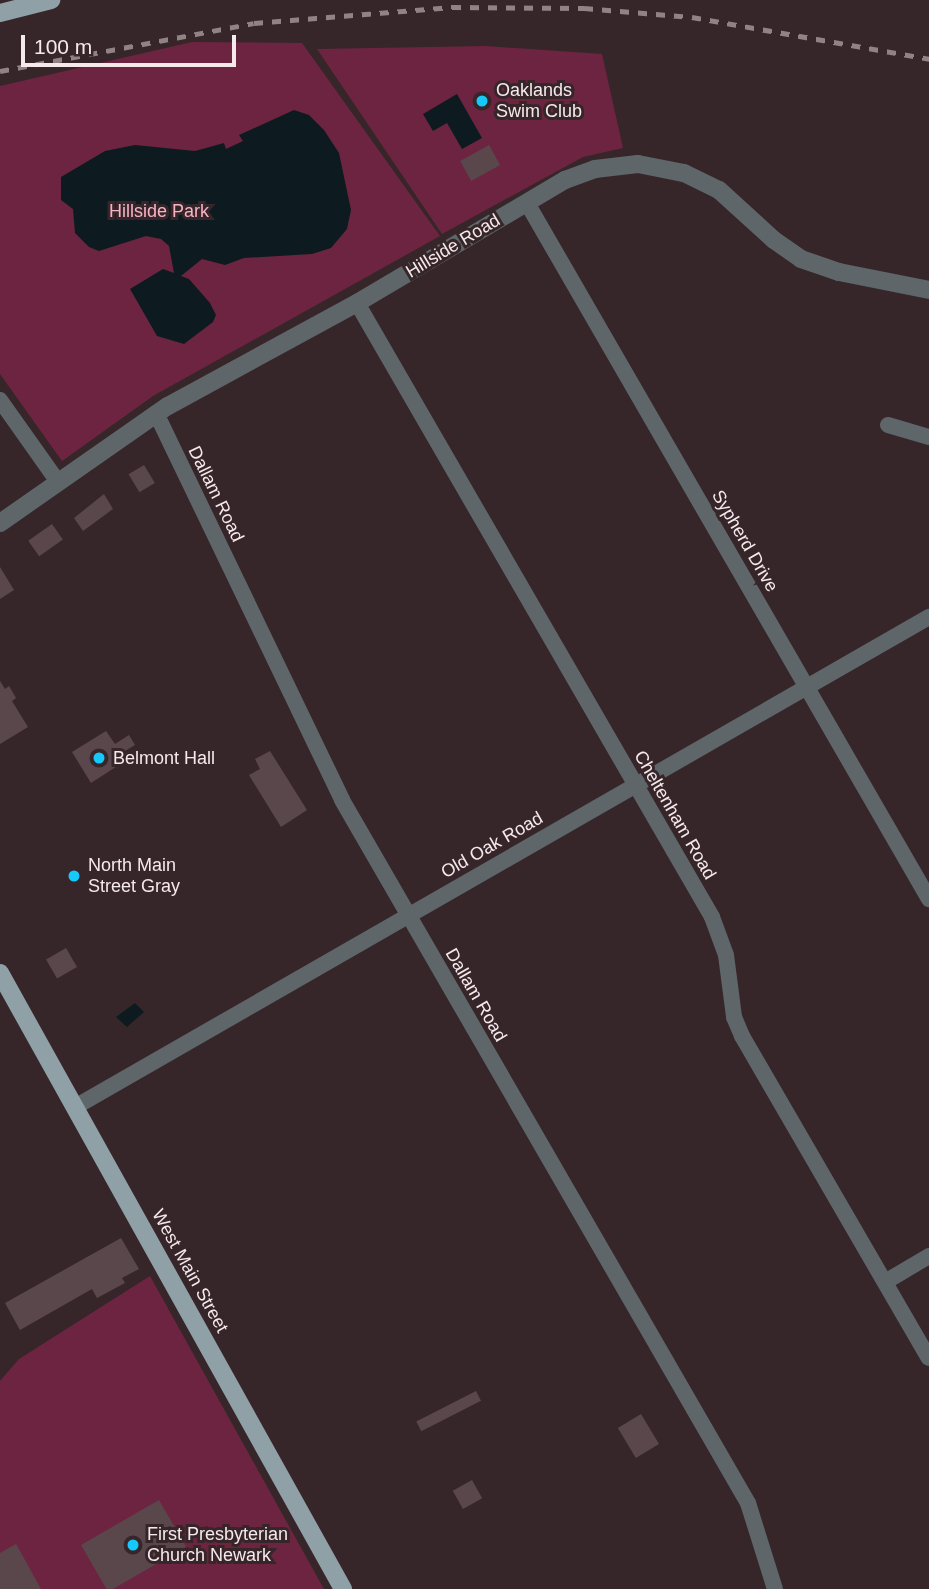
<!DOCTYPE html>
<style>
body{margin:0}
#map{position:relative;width:929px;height:1589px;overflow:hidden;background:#36262a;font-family:Arial,sans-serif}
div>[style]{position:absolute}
.green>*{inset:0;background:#6d2440}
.water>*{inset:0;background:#0d1b20}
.building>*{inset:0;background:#59474c;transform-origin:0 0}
.minor>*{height:16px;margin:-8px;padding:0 8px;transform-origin:8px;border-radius:8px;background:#5e6669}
.tertiary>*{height:18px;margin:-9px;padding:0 9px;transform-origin:9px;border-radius:9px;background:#5e6669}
.primary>*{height:18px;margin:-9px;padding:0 9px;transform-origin:9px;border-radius:9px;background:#8fa0a7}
.rail>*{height:4.5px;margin-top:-2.25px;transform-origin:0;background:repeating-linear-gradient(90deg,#908285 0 9px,transparent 0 18px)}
.dots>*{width:19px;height:19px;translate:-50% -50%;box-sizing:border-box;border:4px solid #36262a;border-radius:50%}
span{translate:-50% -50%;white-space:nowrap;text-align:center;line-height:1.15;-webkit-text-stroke:6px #36262a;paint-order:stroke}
.poi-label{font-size:18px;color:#f5e9ec}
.left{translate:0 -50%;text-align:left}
.park-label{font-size:18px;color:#f7b2c6}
.street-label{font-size:18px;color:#f5e9ec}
.scale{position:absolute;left:21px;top:35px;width:215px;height:32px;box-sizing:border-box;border:4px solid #f5e9ec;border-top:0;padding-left:9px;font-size:21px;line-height:24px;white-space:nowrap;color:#f5e9ec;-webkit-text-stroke:5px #36262a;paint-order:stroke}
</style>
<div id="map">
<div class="green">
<i style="clip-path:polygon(192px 42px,302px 43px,440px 236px,153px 396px,62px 461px,0 374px,0 86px)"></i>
<i style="clip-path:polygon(486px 46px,602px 54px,623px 148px,583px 157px,442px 234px,317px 49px)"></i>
<i style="clip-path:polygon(150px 1276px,324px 1589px,0 1589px,0 1381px,19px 1359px)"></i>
</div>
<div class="water">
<i style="clip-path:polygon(457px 94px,482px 138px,462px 149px,447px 123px,433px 131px,423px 114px)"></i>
<i style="clip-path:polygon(294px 110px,309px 115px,324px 130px,339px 153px,351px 210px,347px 229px,331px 248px,312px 254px,244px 258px,225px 265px,202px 259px,181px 276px,189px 279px,210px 303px,216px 315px,213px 322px,184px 344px,157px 336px,130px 289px,163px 269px,174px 273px,169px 246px,161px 239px,146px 236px,99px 251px,89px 247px,75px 233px,73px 209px,61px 200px,61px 177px,105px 151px,135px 145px,195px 151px,224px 143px,226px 149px,243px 141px,239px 135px)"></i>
<i style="clip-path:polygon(135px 1003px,144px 1012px,127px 1027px,116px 1017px)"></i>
</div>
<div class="building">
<i style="left:489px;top:145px;width:23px;height:33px;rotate:61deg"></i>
<i style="left:144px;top:465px;width:21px;height:18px;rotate:59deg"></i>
<i style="clip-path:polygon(104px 494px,113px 509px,83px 531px,74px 518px)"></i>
<i style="left:52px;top:524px;width:19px;height:29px;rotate:55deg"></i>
<i style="clip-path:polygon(0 567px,14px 590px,0 599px)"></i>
<i style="clip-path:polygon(0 681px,5px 689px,9px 686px,16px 698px,12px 701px,28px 727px,0 744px)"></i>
<i style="clip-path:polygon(106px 731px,115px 744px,129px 735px,135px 745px,120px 754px,125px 761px,91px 783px,72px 752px)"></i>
<i style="clip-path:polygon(270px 751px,307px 810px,281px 827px,249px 775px,260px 769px,255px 759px)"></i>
<i style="left:66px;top:948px;width:22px;height:23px;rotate:60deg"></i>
<i style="clip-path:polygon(121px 1238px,139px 1269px,122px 1278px,125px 1283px,97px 1298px,92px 1289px,20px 1330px,5px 1303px)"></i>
<i style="left:476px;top:1391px;width:11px;height:67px;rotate:63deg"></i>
<i style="left:641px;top:1414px;width:35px;height:27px;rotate:59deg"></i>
<i style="left:472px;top:1480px;width:21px;height:22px;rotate:61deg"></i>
<i style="left:159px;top:1500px;width:54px;height:90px;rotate:60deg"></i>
<i style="clip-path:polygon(16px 1544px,41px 1589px,0 1589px,0 1553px)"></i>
</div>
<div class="minor">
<i style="left:527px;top:203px;width:804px;rotate:59.99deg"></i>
<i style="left:357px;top:303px;width:709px;rotate:59.96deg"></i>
<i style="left:712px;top:917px;width:40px;rotate:69.8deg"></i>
<i style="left:726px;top:955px;width:63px;rotate:82.6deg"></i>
<i style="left:734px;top:1017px;width:21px;rotate:67deg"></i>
<i style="left:742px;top:1036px;width:372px;rotate:59.9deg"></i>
<i style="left:0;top:400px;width:100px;rotate:54.7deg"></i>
<i style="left:156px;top:413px;width:429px;rotate:64.3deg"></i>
<i style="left:342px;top:800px;width:812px;rotate:59.99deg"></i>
<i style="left:748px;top:1503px;width:90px;rotate:72.6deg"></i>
<i style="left:888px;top:425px;width:43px;rotate:16.3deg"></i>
<i style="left:75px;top:1107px;width:985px;rotate:-29.85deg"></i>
<i style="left:885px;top:1282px;width:51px;rotate:-30.6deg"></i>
</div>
<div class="tertiary">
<i style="left:0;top:523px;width:205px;rotate:-34.9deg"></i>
<i style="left:168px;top:406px;width:215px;rotate:-28.6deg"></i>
<i style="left:357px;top:303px;width:242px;rotate:-30.6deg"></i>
<i style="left:565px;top:180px;width:32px;rotate:-20deg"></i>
<i style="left:595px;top:169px;width:43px;rotate:-6.6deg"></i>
<i style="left:638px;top:164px;width:47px;rotate:11.1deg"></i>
<i style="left:684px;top:173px;width:39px;rotate:26deg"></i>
<i style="left:719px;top:190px;width:74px;rotate:42.3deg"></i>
<i style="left:774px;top:240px;width:33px;rotate:35deg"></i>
<i style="left:801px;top:259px;width:40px;rotate:18.9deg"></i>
<i style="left:839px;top:272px;width:92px;rotate:11.3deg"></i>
</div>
<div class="primary">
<i style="left:0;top:13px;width:53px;rotate:-14.3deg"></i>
<i style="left:0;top:973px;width:705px;rotate:60.89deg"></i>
</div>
<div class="rail">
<i style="left:0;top:71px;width:258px;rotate:-10.7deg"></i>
<i style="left:254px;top:23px;width:199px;rotate:-4.6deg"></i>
<i style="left:452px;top:7px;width:132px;rotate:0.4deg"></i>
<i style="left:584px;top:8px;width:108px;rotate:4.8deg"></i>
<i style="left:692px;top:17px;width:241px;rotate:10deg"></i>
</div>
<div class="dots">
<i style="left:482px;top:101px;background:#15cafb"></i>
<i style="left:99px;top:758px;background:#15cafb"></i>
<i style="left:74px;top:876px;background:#15cafb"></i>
<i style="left:133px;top:1545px;background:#15cafb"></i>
</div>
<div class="poi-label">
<span class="left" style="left:496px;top:101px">Oaklands<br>Swim Club</span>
<span class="left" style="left:113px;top:758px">Belmont Hall</span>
<span class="left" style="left:88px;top:876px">North Main<br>Street Gray</span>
<span class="left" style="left:147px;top:1545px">First Presbyterian<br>Church Newark</span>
</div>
<div class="park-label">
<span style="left:159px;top:211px">Hillside Park</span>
</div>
<div class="street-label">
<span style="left:453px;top:246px;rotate:-31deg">Hillside Road</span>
<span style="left:216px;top:494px;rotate:64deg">Dallam Road</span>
<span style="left:745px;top:541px;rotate:60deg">Sypherd Drive</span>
<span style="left:675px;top:815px;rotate:60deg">Cheltenham Road</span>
<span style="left:492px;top:845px;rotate:-30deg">Old Oak Road</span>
<span style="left:476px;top:995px;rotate:60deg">Dallam Road</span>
<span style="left:190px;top:1271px;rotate:61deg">West Main Street</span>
</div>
<div class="scale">100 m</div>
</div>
